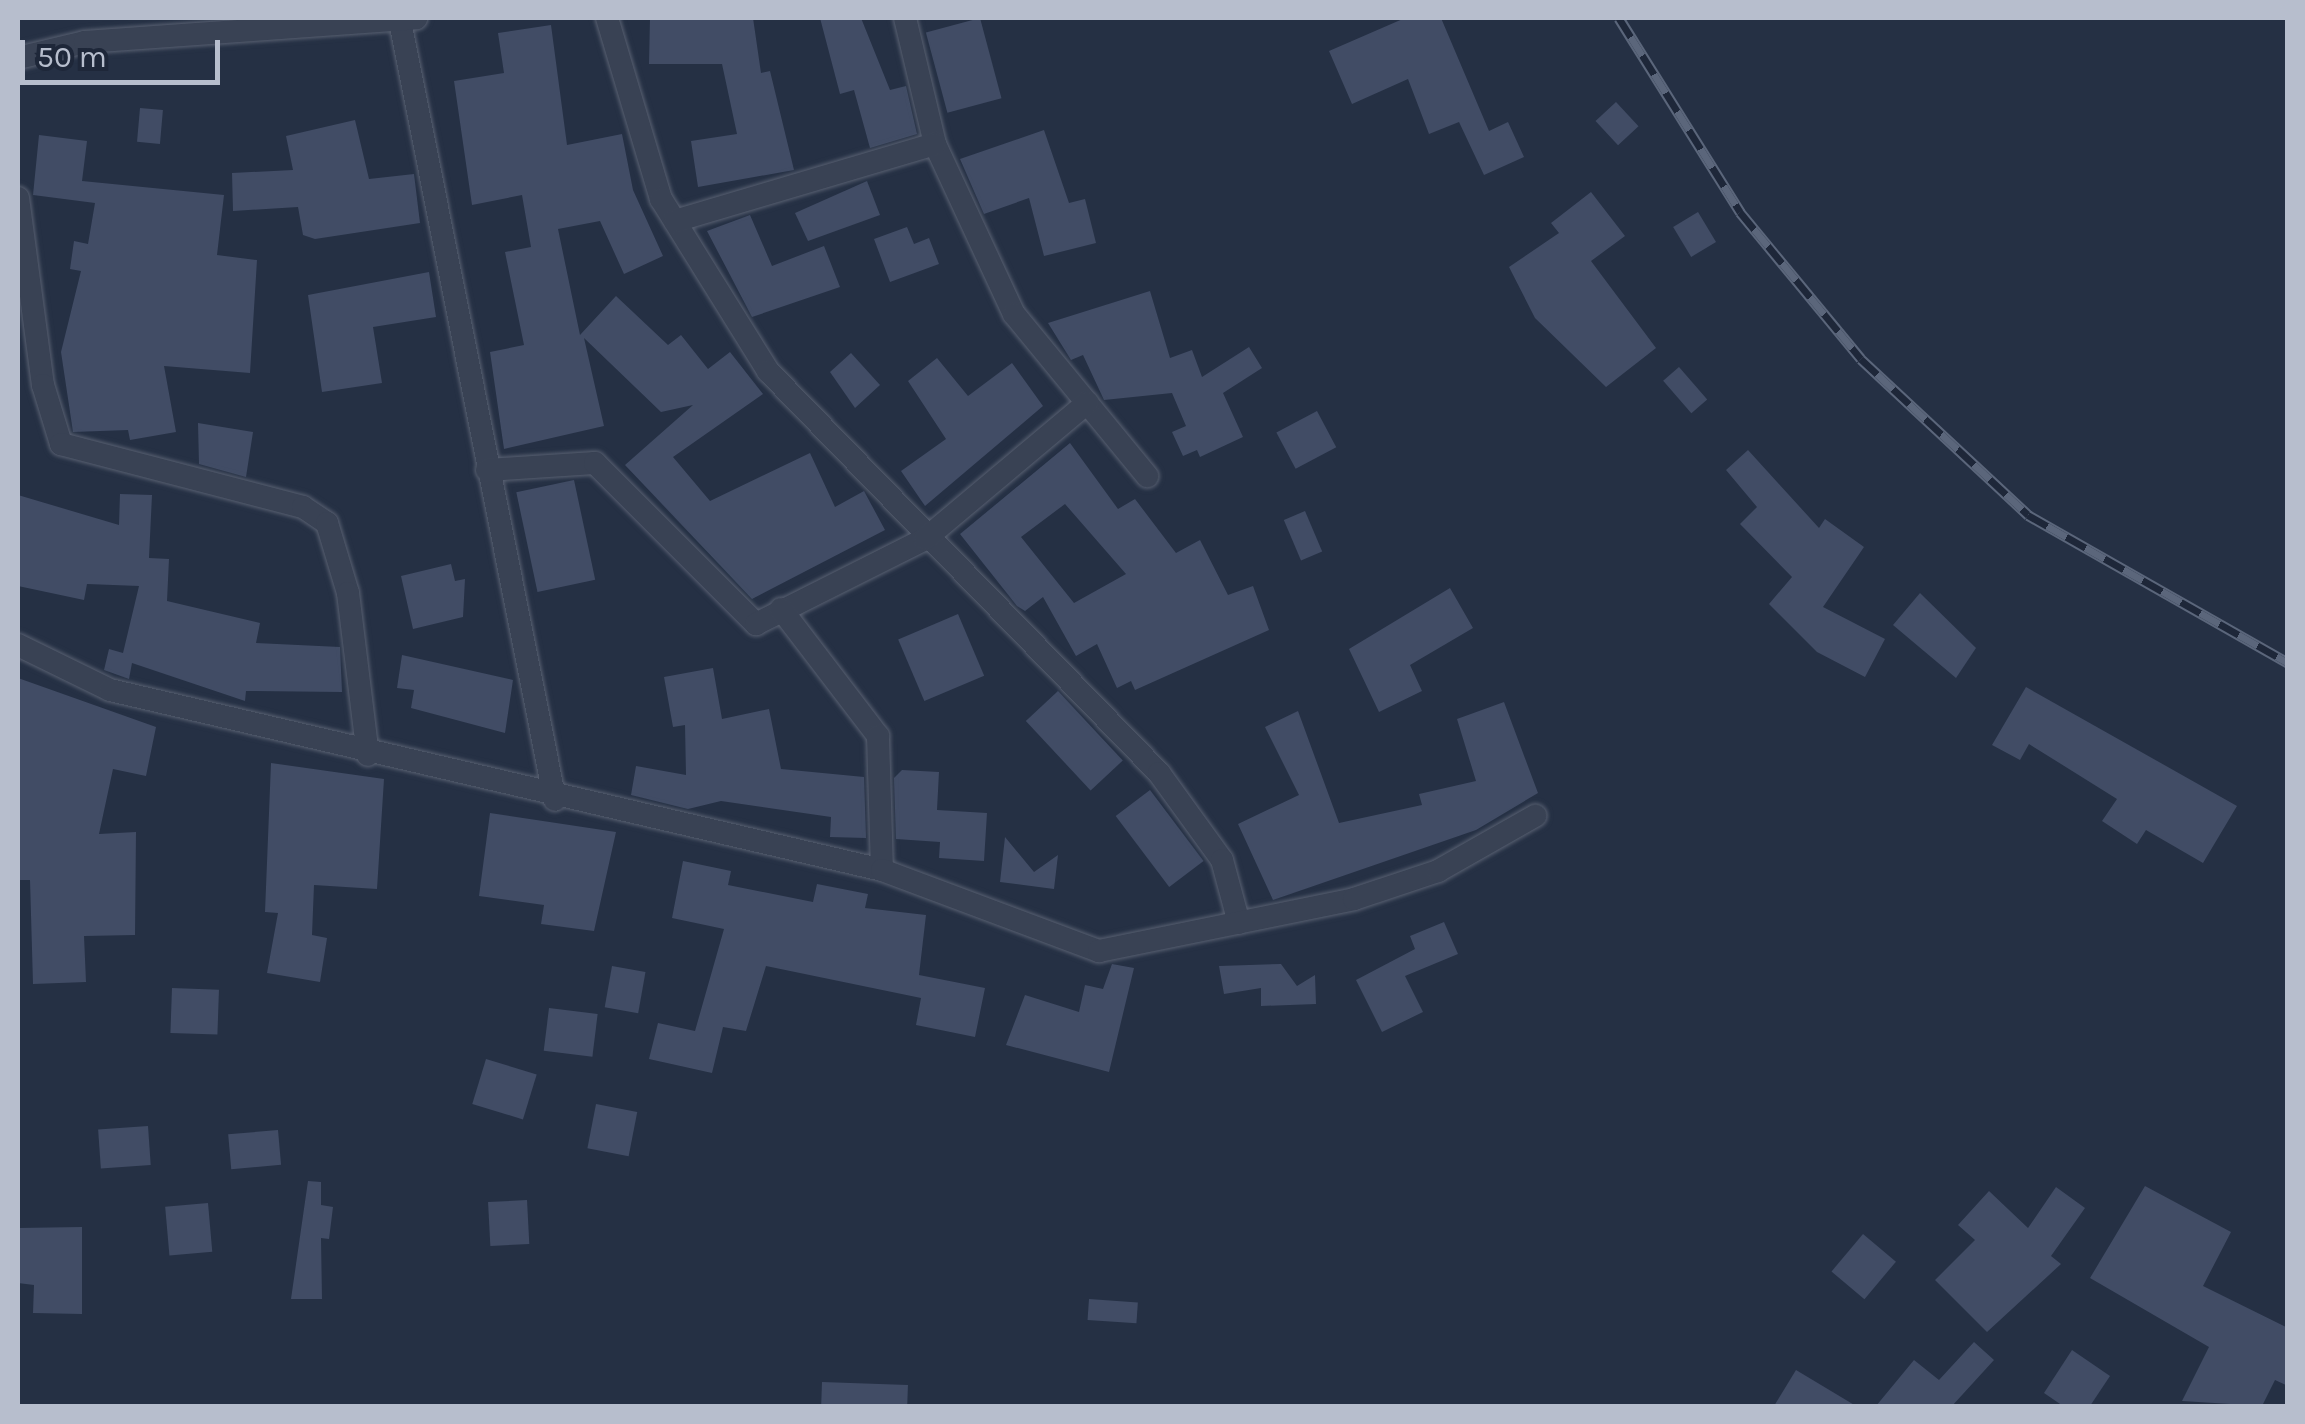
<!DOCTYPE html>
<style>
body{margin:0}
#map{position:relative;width:2305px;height:1424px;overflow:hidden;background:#253044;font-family:Karla,sans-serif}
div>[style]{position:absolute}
.building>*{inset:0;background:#414c65;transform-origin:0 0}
.roads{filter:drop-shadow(0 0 2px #586071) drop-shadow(0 0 2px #586071)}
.street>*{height:22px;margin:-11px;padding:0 11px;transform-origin:11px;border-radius:11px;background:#394254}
.rail>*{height:11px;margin-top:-5.5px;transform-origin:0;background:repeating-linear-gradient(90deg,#1e2739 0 22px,#5b667b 0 44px);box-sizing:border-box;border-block:2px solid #5b667b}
span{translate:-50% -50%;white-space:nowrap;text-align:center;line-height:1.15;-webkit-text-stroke:8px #1e2739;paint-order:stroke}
.frame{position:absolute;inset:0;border:20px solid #b7becd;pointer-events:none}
.scale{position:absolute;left:20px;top:40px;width:200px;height:45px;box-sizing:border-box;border:5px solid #b7becd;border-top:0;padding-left:12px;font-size:30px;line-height:35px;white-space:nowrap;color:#b7becd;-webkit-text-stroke:8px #1e2739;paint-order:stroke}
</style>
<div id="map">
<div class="building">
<i style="clip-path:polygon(650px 18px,753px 18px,761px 73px,770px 71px,794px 170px,698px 187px,691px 141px,737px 134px,722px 64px,649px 64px)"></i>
<i style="clip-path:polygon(820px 18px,861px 18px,890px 90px,906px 86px,917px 134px,870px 148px,854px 90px,840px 94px)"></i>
<i style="left:980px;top:18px;width:83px;height:56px;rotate:75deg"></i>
<i style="clip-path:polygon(1405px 18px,1441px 18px,1489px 131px,1508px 122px,1524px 157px,1484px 175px,1459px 122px,1429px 134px,1408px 79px,1352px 104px,1329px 51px)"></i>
<i style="clip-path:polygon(551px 25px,567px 145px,622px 134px,633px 190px,663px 256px,624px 274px,600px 221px,558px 229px,580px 335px,616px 296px,668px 345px,681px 335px,708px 369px,730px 352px,763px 394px,673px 457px,710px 501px,810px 453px,835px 507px,864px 491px,885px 530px,752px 599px,625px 465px,693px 405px,661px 412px,584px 338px,604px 426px,504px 449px,490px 352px,524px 345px,505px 252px,531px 247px,522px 195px,472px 205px,454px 81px,504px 73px,498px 33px)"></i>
<i style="left:1616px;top:102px;width:33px;height:28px;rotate:47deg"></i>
<i style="left:140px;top:108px;width:23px;height:34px;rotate:5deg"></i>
<i style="clip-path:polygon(355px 120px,369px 179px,414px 174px,420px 223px,315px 239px,303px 235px,298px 207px,233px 211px,232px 173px,293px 170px,286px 136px)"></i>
<i style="clip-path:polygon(1044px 130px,1069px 203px,1085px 199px,1096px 243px,1044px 256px,1029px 198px,984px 214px,960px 159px)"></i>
<i style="clip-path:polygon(39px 135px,87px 141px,82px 181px,224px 195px,217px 255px,257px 260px,250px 373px,164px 366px,176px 432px,130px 440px,128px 430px,73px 432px,61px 352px,81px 271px,70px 269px,74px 241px,88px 244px,95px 203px,33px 195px)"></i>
<i style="clip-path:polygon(867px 181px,880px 215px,808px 241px,795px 213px)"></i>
<i style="clip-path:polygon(1591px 192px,1625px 236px,1591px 261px,1656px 348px,1606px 387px,1535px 318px,1509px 267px,1559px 233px,1551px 223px)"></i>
<i style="left:1698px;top:212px;width:35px;height:29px;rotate:59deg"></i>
<i style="clip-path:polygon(750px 215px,772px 266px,824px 246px,840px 287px,752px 317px,707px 231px)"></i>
<i style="clip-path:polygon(907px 227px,914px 244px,929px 238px,939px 264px,890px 282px,874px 239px)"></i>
<i style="clip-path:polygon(429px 272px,436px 317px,373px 327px,382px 383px,322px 392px,308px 295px)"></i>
<i style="clip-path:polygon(1150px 291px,1170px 358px,1192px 350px,1202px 377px,1249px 347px,1262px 368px,1223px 393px,1243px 437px,1200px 457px,1197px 450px,1183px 456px,1172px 432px,1186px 426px,1172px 393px,1104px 400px,1083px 355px,1071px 360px,1048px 323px)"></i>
<i style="clip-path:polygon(851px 353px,880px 385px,855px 408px,830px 372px)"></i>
<i style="clip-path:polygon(937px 358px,968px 396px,1012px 363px,1043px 406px,925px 506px,901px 471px,946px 439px,908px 381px)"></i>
<i style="left:1679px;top:367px;width:43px;height:21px;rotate:49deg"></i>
<i style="left:1317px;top:411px;width:41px;height:46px;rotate:62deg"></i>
<i style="clip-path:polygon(198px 423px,253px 432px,246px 477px,199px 464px)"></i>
<i style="clip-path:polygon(evenodd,1070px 443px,1118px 509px,1135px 499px,1176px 553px,1200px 540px,1228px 595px,1253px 586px,1269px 630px,1135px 690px,1131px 681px,1117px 688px,1097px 644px,1076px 656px,1043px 597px,1025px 611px,1017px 606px,960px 534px,1070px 443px,1065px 504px,1126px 574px,1074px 603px,1021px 537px,1065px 504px)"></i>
<i style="clip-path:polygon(1748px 450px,1819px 528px,1825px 519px,1864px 547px,1823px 607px,1885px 639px,1865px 677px,1817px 652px,1769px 604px,1792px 577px,1740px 524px,1757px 507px,1726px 470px)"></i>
<i style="left:574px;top:480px;width:102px;height:59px;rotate:78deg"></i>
<i style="clip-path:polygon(120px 494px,152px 495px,149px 558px,169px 559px,167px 601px,260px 623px,256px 643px,340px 647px,342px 692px,246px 691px,245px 701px,132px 663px,129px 679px,104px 670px,109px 649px,123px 653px,139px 586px,87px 584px,84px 600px,18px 586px,18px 495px,119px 525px)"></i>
<i style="left:1305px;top:511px;width:44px;height:23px;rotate:67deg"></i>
<i style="clip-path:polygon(451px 564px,455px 581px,465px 579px,463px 617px,413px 629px,401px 576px)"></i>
<i style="clip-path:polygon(1450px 588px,1473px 628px,1410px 665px,1422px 691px,1379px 712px,1349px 649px)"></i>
<i style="clip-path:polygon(1920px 593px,1976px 648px,1956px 678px,1893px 625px)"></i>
<i style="left:958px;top:614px;width:67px;height:65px;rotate:67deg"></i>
<i style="clip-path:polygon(402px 655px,513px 680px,505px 733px,411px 708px,414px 690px,397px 688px)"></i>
<i style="clip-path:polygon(713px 668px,722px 719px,769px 709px,781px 769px,864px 777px,866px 838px,830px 837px,831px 817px,721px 801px,688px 809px,631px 795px,636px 766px,686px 775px,685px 725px,673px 727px,664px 677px)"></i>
<i style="clip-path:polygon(18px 678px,156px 727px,146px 776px,113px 769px,99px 834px,136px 832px,135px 935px,84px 936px,86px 982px,33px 984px,30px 880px,18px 880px)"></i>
<i style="clip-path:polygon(2026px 687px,2237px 806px,2203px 863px,2146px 830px,2137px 844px,2102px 821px,2117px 799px,2029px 744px,2020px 760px,1992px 745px)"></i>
<i style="left:1058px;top:691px;width:95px;height:44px;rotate:47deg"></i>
<i style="clip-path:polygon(1504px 702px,1538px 793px,1476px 830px,1273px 900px,1238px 824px,1299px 795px,1265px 727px,1298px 711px,1339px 823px,1422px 805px,1419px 794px,1476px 781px,1457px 719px)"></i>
<i style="clip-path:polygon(271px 763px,384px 779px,377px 889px,314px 885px,312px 935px,327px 938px,320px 982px,267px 973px,278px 913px,265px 912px)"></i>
<i style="clip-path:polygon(902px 770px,939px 772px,937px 810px,987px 813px,984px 861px,939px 858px,940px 842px,896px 839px,894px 778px)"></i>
<i style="left:1150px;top:790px;width:89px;height:43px;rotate:53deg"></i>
<i style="clip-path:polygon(490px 813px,616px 832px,594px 931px,541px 924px,544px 905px,479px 896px)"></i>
<i style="clip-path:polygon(1005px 837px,1034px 872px,1058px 855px,1054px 889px,1000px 882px)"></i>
<i style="clip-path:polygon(683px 861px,731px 871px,728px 885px,813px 902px,817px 884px,868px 894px,865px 908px,926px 915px,919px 975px,985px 988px,975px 1037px,916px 1025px,921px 998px,766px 966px,746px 1031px,723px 1027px,712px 1073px,649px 1059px,658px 1023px,695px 1031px,724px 929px,672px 918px)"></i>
<i style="clip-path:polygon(1444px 922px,1458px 954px,1405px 976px,1423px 1012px,1382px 1032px,1356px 980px,1415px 949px,1410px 936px)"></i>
<i style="clip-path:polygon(1112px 964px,1134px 968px,1109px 1072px,1006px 1045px,1025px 995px,1079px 1012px,1085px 985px,1103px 989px)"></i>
<i style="clip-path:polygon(1281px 964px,1297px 986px,1315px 975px,1316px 1004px,1261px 1006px,1261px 988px,1224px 994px,1219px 966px)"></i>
<i style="left:612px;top:966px;width:34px;height:42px;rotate:10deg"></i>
<i style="left:172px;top:988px;width:47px;height:45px;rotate:2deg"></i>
<i style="left:549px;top:1008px;width:49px;height:43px;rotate:7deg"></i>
<i style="left:486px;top:1059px;width:53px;height:47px;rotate:17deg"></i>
<i style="left:596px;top:1104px;width:42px;height:45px;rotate:11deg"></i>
<i style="left:148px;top:1126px;width:39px;height:50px;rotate:86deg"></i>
<i style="left:278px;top:1130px;width:35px;height:50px;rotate:85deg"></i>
<i style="clip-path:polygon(308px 1181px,321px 1182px,321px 1205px,333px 1207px,329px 1239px,321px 1238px,322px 1299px,291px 1299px)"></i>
<i style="clip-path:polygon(2145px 1186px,2231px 1232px,2203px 1286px,2288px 1328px,2288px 1386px,2275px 1380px,2262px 1406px,2182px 1401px,2209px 1347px,2090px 1278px)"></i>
<i style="clip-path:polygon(2056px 1187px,2085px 1208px,2051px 1256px,2061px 1264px,1987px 1332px,1935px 1280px,1975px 1240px,1958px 1225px,1989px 1191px,2028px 1228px)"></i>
<i style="left:527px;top:1200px;width:44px;height:39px;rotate:87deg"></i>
<i style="left:208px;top:1203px;width:49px;height:43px;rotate:85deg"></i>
<i style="clip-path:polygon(82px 1227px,82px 1314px,33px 1313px,34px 1285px,18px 1283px,18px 1228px)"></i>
<i style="left:1863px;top:1234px;width:43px;height:49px;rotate:40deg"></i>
<i style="left:1089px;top:1299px;width:49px;height:21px;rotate:4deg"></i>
<i style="clip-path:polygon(1974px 1342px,1994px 1360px,1952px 1406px,1876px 1406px,1914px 1360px,1939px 1380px)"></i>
<i style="clip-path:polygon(2072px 1350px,2110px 1376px,2090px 1406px,2063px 1406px,2044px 1393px)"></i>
<i style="clip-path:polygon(1796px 1370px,1856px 1406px,1774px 1406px)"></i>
<i style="left:822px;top:1382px;width:86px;height:24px;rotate:2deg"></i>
</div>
<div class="roads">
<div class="street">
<i style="left:607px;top:18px;width:189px;rotate:73.4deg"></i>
<i style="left:661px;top:199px;width:203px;rotate:58.1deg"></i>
<i style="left:768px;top:371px;width:561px;rotate:45.79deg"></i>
<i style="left:1159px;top:773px;width:107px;rotate:54.1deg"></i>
<i style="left:1222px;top:860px;width:65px;rotate:74.9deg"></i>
<i style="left:905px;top:18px;width:130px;rotate:76.6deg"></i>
<i style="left:935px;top:144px;width:187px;rotate:65.1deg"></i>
<i style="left:1014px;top:314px;width:210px;rotate:50.6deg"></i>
<i style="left:400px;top:21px;width:794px;rotate:78.75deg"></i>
<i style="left:18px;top:58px;width:69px;rotate:-13.4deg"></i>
<i style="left:85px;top:42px;width:332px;rotate:-4.1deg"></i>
<i style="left:18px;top:198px;width:189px;rotate:82.4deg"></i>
<i style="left:43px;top:385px;width:62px;rotate:73deg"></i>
<i style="left:61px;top:444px;width:250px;rotate:14.6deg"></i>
<i style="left:303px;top:507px;width:29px;rotate:34deg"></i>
<i style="left:327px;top:523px;width:73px;rotate:73.3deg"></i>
<i style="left:348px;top:593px;width:163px;rotate:83deg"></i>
<i style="left:675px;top:221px;width:271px;rotate:-16.5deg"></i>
<i style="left:487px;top:470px;width:108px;rotate:-3.7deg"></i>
<i style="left:595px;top:463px;width:228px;rotate:45deg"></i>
<i style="left:756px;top:624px;width:189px;rotate:-26.7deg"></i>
<i style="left:925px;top:539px;width:212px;rotate:-40deg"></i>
<i style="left:781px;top:609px;width:160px;rotate:52.6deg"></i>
<i style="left:878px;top:736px;width:134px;rotate:88.3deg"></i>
<i style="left:18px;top:645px;width:102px;rotate:26.1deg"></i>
<i style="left:110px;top:690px;width:793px;rotate:13.12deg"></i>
<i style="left:882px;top:870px;width:232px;rotate:20.5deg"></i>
<i style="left:1099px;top:951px;width:260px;rotate:-11.5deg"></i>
<i style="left:1354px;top:899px;width:89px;rotate:-18.4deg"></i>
<i style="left:1438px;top:871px;width:112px;rotate:-29.6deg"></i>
</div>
</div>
<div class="rail">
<i style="left:1619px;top:18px;width:229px;rotate:58deg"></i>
<i style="left:1740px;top:212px;width:190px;rotate:50.5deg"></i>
<i style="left:1861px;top:359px;width:229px;rotate:43deg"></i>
<i style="left:2028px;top:515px;width:299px;rotate:29.6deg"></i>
</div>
<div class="frame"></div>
<div class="scale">50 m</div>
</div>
